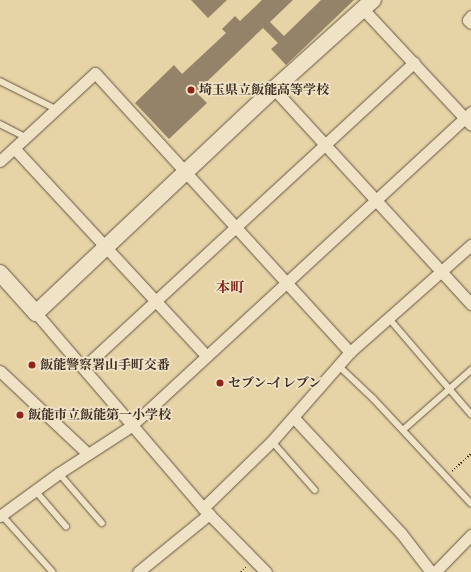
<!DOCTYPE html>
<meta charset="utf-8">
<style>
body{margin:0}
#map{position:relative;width:471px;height:572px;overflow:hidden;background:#e6d3a6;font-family:"IM FELL French Canon","Noto Serif JP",serif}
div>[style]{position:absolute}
.building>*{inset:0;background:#948368}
.path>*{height:2px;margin-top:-1px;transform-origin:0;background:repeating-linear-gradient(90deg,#3b2d24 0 1px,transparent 0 3px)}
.roads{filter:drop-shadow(0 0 1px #665644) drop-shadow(0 0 1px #665644)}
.lane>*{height:5.5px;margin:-2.75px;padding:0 2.75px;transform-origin:2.75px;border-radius:2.75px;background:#efe2c5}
.street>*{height:11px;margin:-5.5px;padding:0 5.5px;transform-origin:5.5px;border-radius:5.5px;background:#efe2c5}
.secondary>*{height:16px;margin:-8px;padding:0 8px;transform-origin:8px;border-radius:8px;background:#efe2c5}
.dots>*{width:11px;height:11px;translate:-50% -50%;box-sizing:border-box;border:2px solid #efe2c5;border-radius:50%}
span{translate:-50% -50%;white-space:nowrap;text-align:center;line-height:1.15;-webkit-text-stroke:3.5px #efe2c5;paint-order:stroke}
.poi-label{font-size:13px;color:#3b2d24;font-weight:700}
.left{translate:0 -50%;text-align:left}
.neighbourhood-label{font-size:14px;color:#7a1f14;font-weight:700}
</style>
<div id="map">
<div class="building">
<i style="clip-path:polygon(191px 0,227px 0,208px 18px)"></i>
<i style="clip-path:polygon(262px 0,293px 0,270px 22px,284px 36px,321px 0,354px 0,286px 65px,271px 49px,278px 43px,263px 28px,196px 92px,207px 103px,169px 139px,135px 103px,174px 65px,182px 74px,226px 33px,222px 29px,235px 16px,240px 21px)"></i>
</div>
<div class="path">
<i style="left:452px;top:471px;width:25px;rotate:-42deg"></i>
<i style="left:241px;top:572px;width:7px;rotate:-45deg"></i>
</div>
<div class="roads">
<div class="lane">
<i style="left:0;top:81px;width:63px;rotate:26.6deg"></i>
<i style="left:0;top:124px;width:29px;rotate:27deg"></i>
<i style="left:388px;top:317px;width:128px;rotate:49.4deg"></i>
<i style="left:338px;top:365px;width:48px;rotate:43.3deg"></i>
<i style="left:373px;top:398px;width:144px;rotate:47deg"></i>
<i style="left:403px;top:430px;width:91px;rotate:-41.4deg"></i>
<i style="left:272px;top:441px;width:65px;rotate:48.7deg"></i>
<i style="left:59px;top:473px;width:66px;rotate:49.3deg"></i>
<i style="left:35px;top:490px;width:48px;rotate:49.3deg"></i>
<i style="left:2px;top:515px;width:76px;rotate:48.2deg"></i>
</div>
<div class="street">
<i style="left:363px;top:9px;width:158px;rotate:47deg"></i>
<i style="left:471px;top:16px;width:5px;rotate:127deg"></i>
<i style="left:468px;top:20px;width:4px;rotate:45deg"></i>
<i style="left:274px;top:89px;width:292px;rotate:47.5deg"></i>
<i style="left:14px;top:148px;width:282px;rotate:47.2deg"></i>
<i style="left:0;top:161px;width:129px;rotate:-42.8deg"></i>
<i style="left:95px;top:73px;width:378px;rotate:47.6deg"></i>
<i style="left:36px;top:313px;width:257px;rotate:49.4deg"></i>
<i style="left:203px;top:508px;width:90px;rotate:45.5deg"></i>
<i style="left:84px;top:367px;width:449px;rotate:-42.7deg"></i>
<i style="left:0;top:371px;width:121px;rotate:43.3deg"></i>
<i style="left:294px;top:418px;width:157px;rotate:47.1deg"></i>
<i style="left:401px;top:533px;width:49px;rotate:52.4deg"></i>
<i style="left:203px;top:508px;width:96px;rotate:-44.2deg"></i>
<i style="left:272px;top:441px;width:118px;rotate:-48.8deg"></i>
<i style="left:350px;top:352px;width:162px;rotate:-41.5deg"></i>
<i style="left:0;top:516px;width:73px;rotate:-36.1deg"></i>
<i style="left:59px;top:473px;width:86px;rotate:-33.1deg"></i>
<i style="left:131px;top:426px;width:463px;rotate:-42.7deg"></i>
<i style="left:138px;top:572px;width:92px;rotate:-39.2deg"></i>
<i style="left:435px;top:572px;width:52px;rotate:-45.8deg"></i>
</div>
<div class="secondary">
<i style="left:0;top:273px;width:54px;rotate:48deg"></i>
<i style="left:36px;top:313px;width:327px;rotate:-43.3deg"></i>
<i style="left:274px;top:89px;width:133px;rotate:-42deg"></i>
</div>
</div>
<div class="dots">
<i style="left:191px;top:90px;background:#8f2418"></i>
<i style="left:32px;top:365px;background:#8f2418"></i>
<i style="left:220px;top:383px;background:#8f2418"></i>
<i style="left:20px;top:415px;background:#8f2418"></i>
</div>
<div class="poi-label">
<span class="left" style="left:199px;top:90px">埼玉県立飯能高等学校</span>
<span class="left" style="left:40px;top:365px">飯能警察署山手町交番</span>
<span class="left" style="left:228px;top:383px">セブン-イレブン</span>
<span class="left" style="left:28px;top:415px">飯能市立飯能第一小学校</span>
</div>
<div class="neighbourhood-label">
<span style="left:230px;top:288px">本町</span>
</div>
</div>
